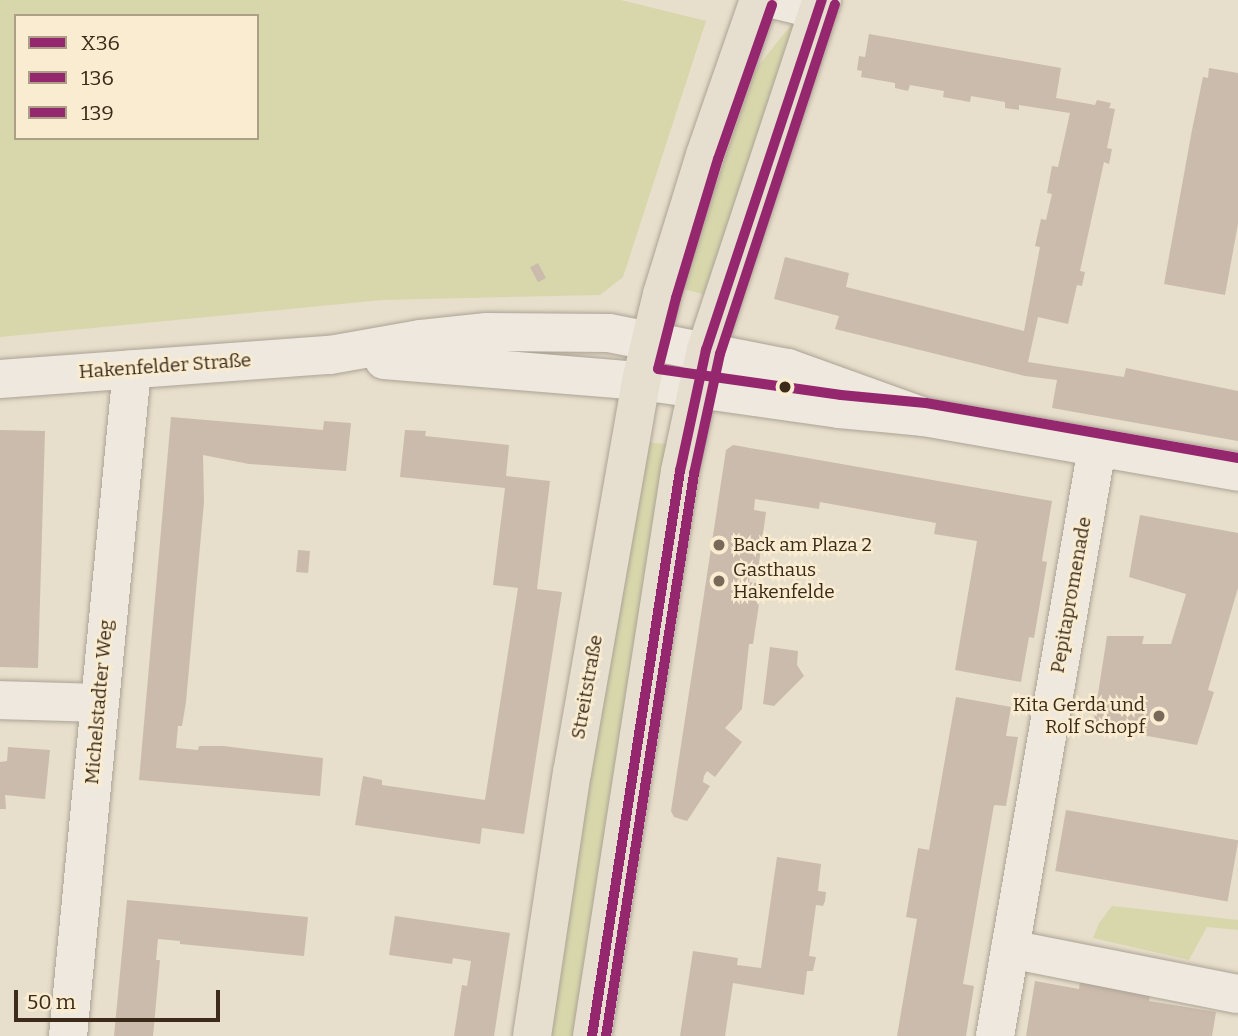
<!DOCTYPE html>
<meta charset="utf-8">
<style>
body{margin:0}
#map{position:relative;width:1238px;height:1036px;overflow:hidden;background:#e7decb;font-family:Bitter,serif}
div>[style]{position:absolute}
.green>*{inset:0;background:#d8d7ac}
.building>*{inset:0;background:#cbbbac;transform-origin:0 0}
.roads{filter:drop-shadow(0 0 2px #aca395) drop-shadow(0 0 2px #aca395)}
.minor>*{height:38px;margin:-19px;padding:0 19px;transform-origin:19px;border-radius:19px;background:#eee8de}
.major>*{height:38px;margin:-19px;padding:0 19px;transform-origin:19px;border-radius:19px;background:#e6dece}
.bus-1>*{height:10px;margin:-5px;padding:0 5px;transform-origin:5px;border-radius:5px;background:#95276e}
.bus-2>*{height:10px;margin:-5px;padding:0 5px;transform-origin:5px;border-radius:5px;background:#95276e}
.bus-3>*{height:10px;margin:-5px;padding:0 5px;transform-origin:5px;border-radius:5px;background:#95276e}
.dots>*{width:19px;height:19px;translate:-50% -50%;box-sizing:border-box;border:4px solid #f9ecd0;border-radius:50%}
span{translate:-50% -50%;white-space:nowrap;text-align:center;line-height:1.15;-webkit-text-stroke:5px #f9ecd0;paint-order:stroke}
.street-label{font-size:19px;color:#3c2a1b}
.poi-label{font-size:19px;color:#3c2a1b}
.left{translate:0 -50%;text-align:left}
.right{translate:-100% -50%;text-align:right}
.legend{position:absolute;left:14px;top:14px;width:245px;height:126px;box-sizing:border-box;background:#f9ecd0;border:2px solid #ad9e88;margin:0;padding:9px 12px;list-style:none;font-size:21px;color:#3c2a1b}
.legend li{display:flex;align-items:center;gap:14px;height:35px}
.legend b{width:35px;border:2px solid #ad9e88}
.scale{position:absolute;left:14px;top:990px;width:206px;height:32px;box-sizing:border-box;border:4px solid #3c2a1b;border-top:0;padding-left:9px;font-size:21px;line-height:24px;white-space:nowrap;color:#3c2a1b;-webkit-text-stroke:5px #f9ecd0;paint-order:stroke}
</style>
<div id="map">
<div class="green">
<i style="clip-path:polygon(evenodd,0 0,621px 0,706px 21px,623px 277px,600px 295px,382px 300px,0 337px,0 0,16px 16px,257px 16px,257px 138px,16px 138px,16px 16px)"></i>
<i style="clip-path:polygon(791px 25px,794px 25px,709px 296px,684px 289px,703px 219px,751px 75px)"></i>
<i style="clip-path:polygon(645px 442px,666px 444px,578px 1036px,546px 1036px)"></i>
<i style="clip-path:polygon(1112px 906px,1238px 920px,1238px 930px,1207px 927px,1189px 960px,1093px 938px,1099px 923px)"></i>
</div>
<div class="building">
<i style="clip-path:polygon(869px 34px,1061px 68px,1056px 98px,1095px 105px,1097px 100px,1111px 103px,1109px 108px,1115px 109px,1107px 148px,1112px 149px,1109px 164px,1104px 162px,1080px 271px,1085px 272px,1082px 286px,1077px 285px,1068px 324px,1038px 317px,1028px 362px,1124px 377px,1126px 368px,1238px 391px,1238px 441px,1052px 408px,1057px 380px,1025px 376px,835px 329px,839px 316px,774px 299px,785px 257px,849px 273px,846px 287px,1024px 331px,1040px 247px,1035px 246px,1041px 219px,1046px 220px,1052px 194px,1047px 193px,1052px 166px,1058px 167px,1070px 113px,1019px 105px,1019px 110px,1005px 108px,1005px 102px,971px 96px,970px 102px,943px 97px,944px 91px,910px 85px,908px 91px,895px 88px,895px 83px,861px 77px,862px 71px,857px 70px,859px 56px,865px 57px)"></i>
<i style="clip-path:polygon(1209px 68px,1238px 73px,1238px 224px,1225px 295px,1164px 284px,1192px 130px,1203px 77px,1208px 78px)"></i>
<i style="left:538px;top:263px;width:17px;height:9px;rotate:62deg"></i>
<i style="clip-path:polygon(171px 417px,323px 430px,324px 421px,351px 423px,346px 471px,249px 464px,203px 455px,204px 502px,186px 702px,182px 726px,178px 726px,176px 748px,198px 750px,199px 746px,223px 746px,323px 758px,320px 796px,139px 780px)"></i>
<i style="clip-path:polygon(0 430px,45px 431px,38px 668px,0 667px)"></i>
<i style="clip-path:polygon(405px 430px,426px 431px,425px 436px,509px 445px,506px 476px,550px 481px,537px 589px,562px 592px,524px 834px,482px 828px,480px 844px,355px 825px,363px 776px,382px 780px,382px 785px,485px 800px,518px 588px,493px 585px,505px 488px,400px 477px)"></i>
<i style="clip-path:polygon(733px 445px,1052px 501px,1042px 561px,1047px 562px,1034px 638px,1029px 637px,1021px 682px,955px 670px,977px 541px,934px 534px,936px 523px,820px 502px,819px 509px,755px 499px,754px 510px,766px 512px,758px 570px,751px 569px,749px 582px,762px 584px,753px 644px,749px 644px,742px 709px,725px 728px,742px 742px,715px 777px,707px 771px,704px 776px,703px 782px,710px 786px,687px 821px,674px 817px,671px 811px,726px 450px)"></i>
<i style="clip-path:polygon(1140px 515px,1238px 533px,1238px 588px,1208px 690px,1214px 692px,1197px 745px,1093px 726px,1107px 636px,1144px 636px,1142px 644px,1171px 644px,1186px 594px,1129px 577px)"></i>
<i style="left:298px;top:550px;width:12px;height:22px;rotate:5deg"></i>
<i style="clip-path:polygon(770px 647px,798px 651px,797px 665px,804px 676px,774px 706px,763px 704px)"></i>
<i style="clip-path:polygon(956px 697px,1011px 707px,1006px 736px,1018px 737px,1006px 806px,994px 805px,963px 984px,974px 986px,966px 1036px,897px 1036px,917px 919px,906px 917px,918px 848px,929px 850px)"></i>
<i style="clip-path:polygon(8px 747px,50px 750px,45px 799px,5px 795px,6px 809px,0 809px,0 762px,7px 761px)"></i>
<i style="left:1066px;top:810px;width:175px;height:62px;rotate:10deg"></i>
<i style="clip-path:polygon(777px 857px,821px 864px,818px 891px,826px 892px,825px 901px,823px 906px,816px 905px,809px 956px,816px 957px,813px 971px,807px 971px,804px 995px,733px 983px,725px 1036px,680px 1036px,693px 951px,738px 958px,737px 965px,761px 968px)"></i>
<i style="clip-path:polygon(127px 900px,308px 917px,304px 956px,180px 944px,180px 941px,158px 939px,156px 960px,160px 960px,153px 1036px,114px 1036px)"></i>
<i style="clip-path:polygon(395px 916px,510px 933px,494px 1036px,454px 1036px,462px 985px,467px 986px,471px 961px,453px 958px,452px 964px,389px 955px)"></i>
<i style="clip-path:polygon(1035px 981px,1079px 989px,1080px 982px,1150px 994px,1149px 1001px,1216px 1012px,1212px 1036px,1026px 1036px)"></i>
</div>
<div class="roads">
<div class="minor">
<i style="left:777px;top:0;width:42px;rotate:13.7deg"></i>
<i style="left:384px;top:360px;width:258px;rotate:4.7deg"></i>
<i style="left:641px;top:381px;width:200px;rotate:8deg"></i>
<i style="left:839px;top:409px;width:85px;rotate:5.4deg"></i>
<i style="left:924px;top:417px;width:319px;rotate:9.9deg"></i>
<i style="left:0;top:379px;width:331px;rotate:-4.2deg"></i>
<i style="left:330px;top:355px;width:92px;rotate:-10deg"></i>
<i style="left:421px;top:339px;width:66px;rotate:-6.1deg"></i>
<i style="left:487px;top:332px;width:122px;rotate:0.5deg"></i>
<i style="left:609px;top:333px;width:182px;rotate:11.1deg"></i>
<i style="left:788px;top:368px;width:145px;rotate:19.8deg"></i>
<i style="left:0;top:700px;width:99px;rotate:1.7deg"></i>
<i style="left:1010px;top:949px;width:232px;rotate:11.2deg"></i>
<i style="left:68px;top:1036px;width:670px;rotate:-84.52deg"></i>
<i style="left:995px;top:1036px;width:597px;rotate:-80.16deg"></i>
</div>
<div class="major">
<i style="left:532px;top:1036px;width:266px;rotate:-81.4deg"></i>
<i style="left:572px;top:773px;width:398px;rotate:-80deg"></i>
<i style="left:641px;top:381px;width:89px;rotate:-76.4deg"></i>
<i style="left:662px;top:294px;width:145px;rotate:-72.8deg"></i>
<i style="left:705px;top:155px;width:164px;rotate:-70.8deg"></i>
<i style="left:592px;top:1036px;width:572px;rotate:-81.15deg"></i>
<i style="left:680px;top:471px;width:124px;rotate:-77.9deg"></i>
<i style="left:706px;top:350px;width:369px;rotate:-71.7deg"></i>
</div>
</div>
<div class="bus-1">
<i style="left:592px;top:1036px;width:572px;rotate:-81.15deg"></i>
<i style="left:680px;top:471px;width:124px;rotate:-77.9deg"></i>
<i style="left:706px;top:350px;width:369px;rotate:-71.7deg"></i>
</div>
<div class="bus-2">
<i style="left:606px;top:1036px;width:569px;rotate:-81.1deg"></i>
<i style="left:694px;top:474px;width:123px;rotate:-77.8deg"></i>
<i style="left:720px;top:354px;width:368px;rotate:-71.8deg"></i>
</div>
<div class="bus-3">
<i style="left:772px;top:5px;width:163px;rotate:109.3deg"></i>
<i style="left:718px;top:159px;width:145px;rotate:106.8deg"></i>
<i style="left:676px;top:298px;width:73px;rotate:104.2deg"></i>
<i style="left:658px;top:369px;width:185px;rotate:8.1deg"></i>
<i style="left:841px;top:395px;width:85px;rotate:5.4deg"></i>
<i style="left:926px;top:403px;width:317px;rotate:10deg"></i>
</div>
<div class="dots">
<i style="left:785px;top:387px;background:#3c2a1b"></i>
<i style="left:719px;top:545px;background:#786959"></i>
<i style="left:719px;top:581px;background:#786959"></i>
<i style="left:1159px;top:716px;background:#786959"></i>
</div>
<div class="street-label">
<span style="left:165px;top:366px;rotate:-4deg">Hakenfelder Straße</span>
<span style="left:1071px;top:595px;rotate:-80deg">Pepitapromenade</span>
<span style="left:587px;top:687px;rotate:-80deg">Streitstraße</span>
<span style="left:99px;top:702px;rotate:-85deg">Michelstadter Weg</span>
</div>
<div class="poi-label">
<span class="left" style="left:733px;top:545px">Back am Plaza 2</span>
<span class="left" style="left:733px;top:581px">Gasthaus<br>Hakenfelde</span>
<span class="right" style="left:1145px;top:716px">Kita Gerda und<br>Rolf Schopf</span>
</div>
<ul class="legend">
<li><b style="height:9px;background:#95276e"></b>X36</li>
<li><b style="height:9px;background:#95276e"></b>136</li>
<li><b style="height:9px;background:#95276e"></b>139</li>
</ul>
<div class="scale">50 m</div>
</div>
